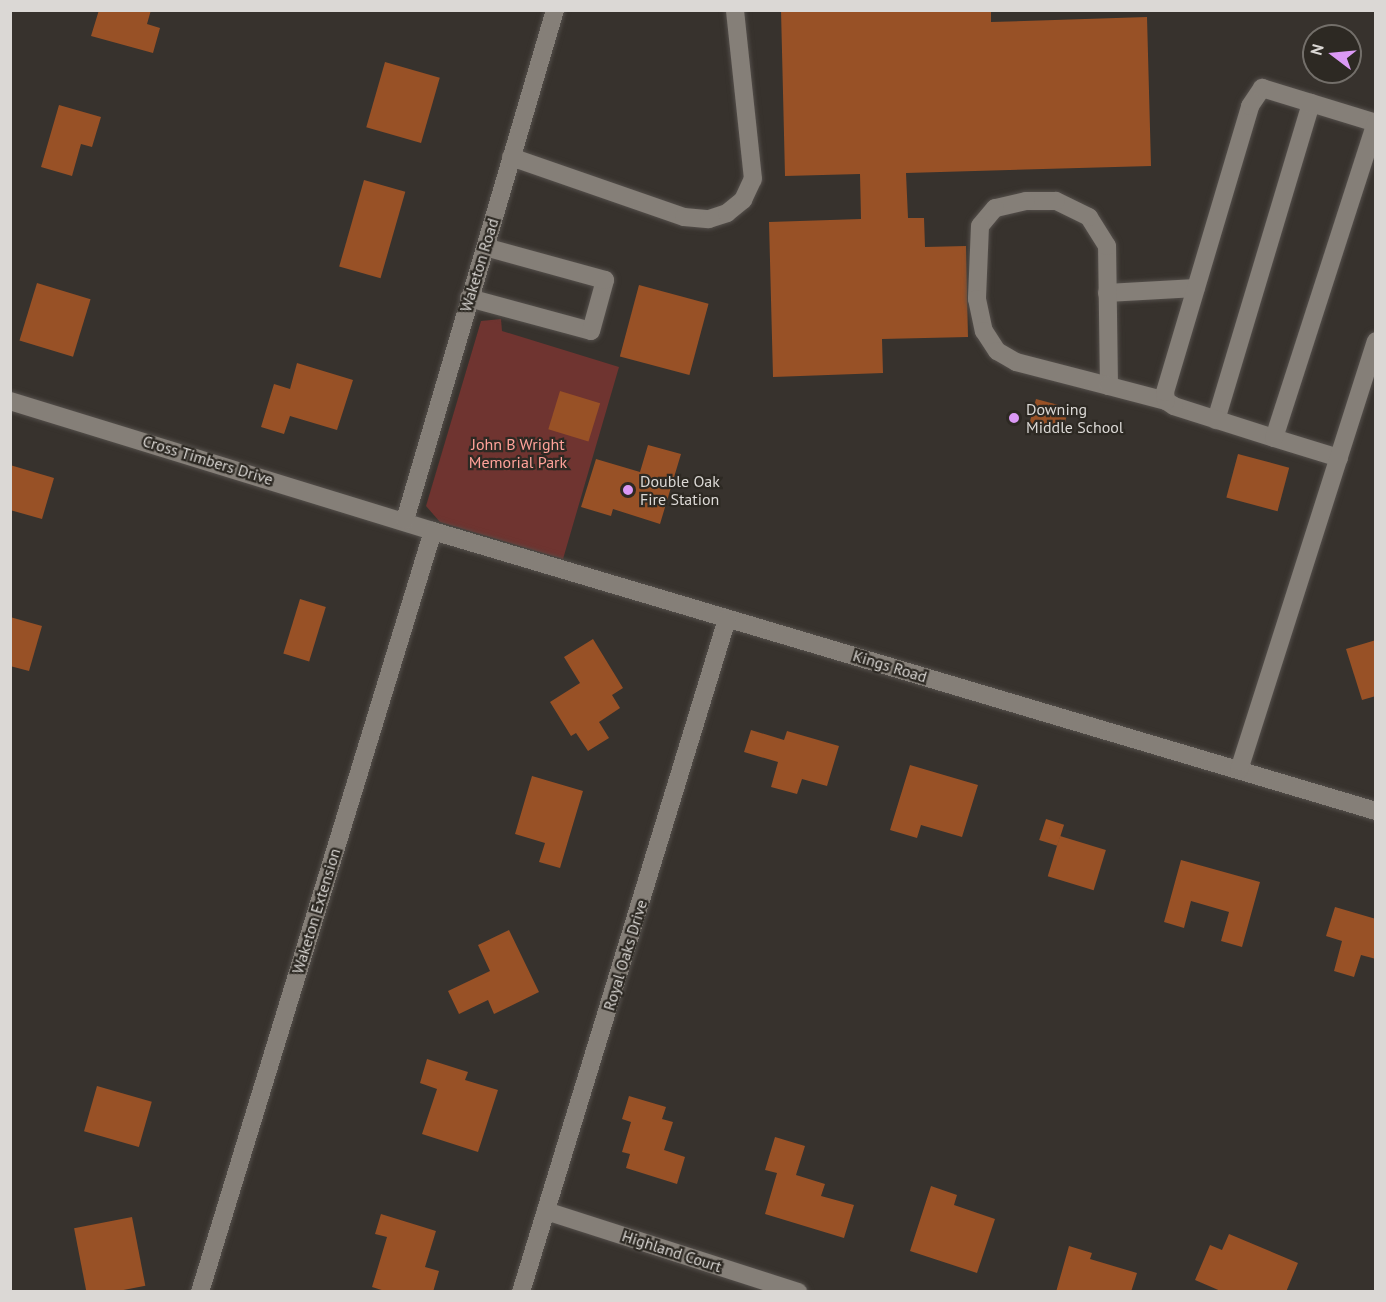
<!DOCTYPE html>
<style>
body{margin:0}
#map{position:relative;width:1386px;height:1302px;overflow:hidden;background:#37322d;font-family:"PT Sans",sans-serif}
div>[style]{position:absolute}
.green>*{inset:0;background:#6f3430}
.building>*{inset:0;background:#985126;transform-origin:0 0}
.roads{filter:drop-shadow(0 0 2px #544f4b) drop-shadow(0 0 2px #544f4b)}
.minor>*{height:18px;margin:-9px;padding:0 9px;transform-origin:9px;border-radius:9px;background:#857f78}
.dots>*{width:16px;height:16px;translate:-50% -50%;box-sizing:border-box;border:3px solid #2d2923;border-radius:50%}
span{translate:-50% -50%;white-space:nowrap;text-align:center;line-height:1.15;-webkit-text-stroke:4.5px #2d2923;paint-order:stroke}
.street-label{font-size:16px;color:#dbd8d5}
.poi-label{font-size:16px;color:#dbd8d5}
.left{translate:0 -50%;text-align:left}
.park-label{font-size:16px;color:#ffa299}
.frame{position:absolute;inset:0;border:12px solid #dbd8d5;pointer-events:none}
.north{position:absolute;left:1302px;top:24px;width:60px;height:60px;box-sizing:border-box;background:#2d2923;border:2px solid #736f6a;border-radius:50%;rotate:286deg;font-size:16px;font-weight:700;line-height:24px;text-align:center;color:#dbd8d5}
.north::after{content:'';display:block;margin:auto;width:21px;height:27px;background:#db99f5;clip-path:polygon(50% 0,100% 100%,50% 72%,0 100%)}
</style>
<div id="map">
<div class="green">
<i style="clip-path:polygon(501px 319px,502px 331px,619px 367px,563px 559px,440px 522px,426px 506px,481px 321px)"></i>
</div>
<div class="building">
<i style="clip-path:polygon(99px 10px,151px 10px,147px 24px,160px 28px,153px 53px,91px 36px)"></i>
<i style="clip-path:polygon(781px 10px,991px 10px,991px 22px,1147px 17px,1151px 166px,906px 173px,908px 218px,924px 218px,925px 247px,966px 246px,968px 337px,882px 339px,883px 373px,773px 377px,769px 222px,861px 219px,860px 174px,785px 176px)"></i>
<i style="left:385px;top:62px;width:57px;height:68px;rotate:16deg"></i>
<i style="clip-path:polygon(59px 105px,101px 117px,92px 147px,81px 144px,72px 176px,41px 167px)"></i>
<i style="left:364px;top:180px;width:43px;height:90px;rotate:16deg"></i>
<i style="left:37px;top:283px;width:56px;height:60px;rotate:17deg"></i>
<i style="left:639px;top:285px;width:72px;height:74px;rotate:15deg"></i>
<i style="clip-path:polygon(297px 363px,353px 380px,337px 430px,290px 416px,284px 434px,261px 427px,274px 384px,290px 389px)"></i>
<i style="left:560px;top:391px;width:42px;height:40px;rotate:17deg"></i>
<i style="left:1036px;top:399px;width:34px;height:27px;rotate:15deg"></i>
<i style="clip-path:polygon(648px 445px,681px 454px,660px 524px,613px 509px,611px 516px,581px 507px,596px 459px,640px 472px)"></i>
<i style="left:1238px;top:454px;width:53px;height:45px;rotate:15deg"></i>
<i style="clip-path:polygon(10px 465px,54px 478px,42px 519px,10px 510px)"></i>
<i style="left:300px;top:599px;width:27px;height:57px;rotate:17deg"></i>
<i style="clip-path:polygon(10px 617px,42px 626px,29px 671px,10px 666px)"></i>
<i style="clip-path:polygon(593px 639px,623px 688px,612px 695px,620px 708px,599px 722px,609px 738px,588px 751px,576px 733px,571px 736px,550px 702px,580px 683px,564px 657px)"></i>
<i style="clip-path:polygon(1376px 640px,1376px 696px,1362px 700px,1346px 649px)"></i>
<i style="clip-path:polygon(751px 730px,784px 740px,787px 731px,839px 746px,827px 786px,802px 779px,797px 794px,771px 787px,778px 762px,744px 752px)"></i>
<i style="clip-path:polygon(910px 765px,978px 785px,962px 837px,921px 825px,917px 838px,890px 830px)"></i>
<i style="clip-path:polygon(532px 776px,583px 791px,560px 868px,539px 862px,545px 843px,515px 834px)"></i>
<i style="left:1046px;top:819px;width:19px;height:22px;rotate:18deg"></i>
<i style="left:1060px;top:836px;width:48px;height:42px;rotate:17deg"></i>
<i style="clip-path:polygon(1181px 860px,1260px 882px,1242px 947px,1221px 941px,1229px 912px,1191px 901px,1184px 928px,1164px 922px)"></i>
<i style="clip-path:polygon(1335px 907px,1376px 919px,1376px 959px,1361px 955px,1354px 977px,1334px 971px,1342px 941px,1326px 936px)"></i>
<i style="clip-path:polygon(509px 930px,539px 992px,494px 1014px,488px 1000px,459px 1014px,448px 991px,490px 971px,478px 945px)"></i>
<i style="clip-path:polygon(427px 1059px,468px 1072px,465px 1080px,498px 1090px,478px 1152px,422px 1134px,437px 1089px,420px 1083px)"></i>
<i style="left:97px;top:1086px;width:57px;height:47px;rotate:16deg"></i>
<i style="clip-path:polygon(629px 1096px,666px 1107px,662px 1119px,673px 1122px,664px 1150px,685px 1157px,677px 1184px,626px 1168px,630px 1154px,622px 1152px,631px 1122px,622px 1119px)"></i>
<i style="clip-path:polygon(775px 1137px,805px 1146px,796px 1175px,825px 1184px,821px 1196px,854px 1205px,844px 1238px,765px 1214px,777px 1173px,765px 1170px)"></i>
<i style="clip-path:polygon(931px 1186px,957px 1195px,954px 1205px,995px 1219px,977px 1273px,910px 1251px)"></i>
<i style="clip-path:polygon(381px 1214px,436px 1231px,425px 1267px,439px 1271px,433px 1292px,388px 1292px,372px 1287px,387px 1237px,375px 1234px)"></i>
<i style="left:132px;top:1217px;width:70px;height:59px;rotate:79deg"></i>
<i style="clip-path:polygon(1229px 1234px,1298px 1263px,1286px 1292px,1223px 1292px,1195px 1280px,1210px 1245px,1222px 1250px)"></i>
<i style="clip-path:polygon(1069px 1246px,1092px 1253px,1090px 1259px,1137px 1273px,1131px 1292px,1056px 1292px)"></i>
</div>
<div class="roads">
<div class="minor">
<i style="left:511px;top:157px;width:183px;rotate:19.1deg"></i>
<i style="left:684px;top:217px;width:25px;rotate:5deg"></i>
<i style="left:709px;top:219px;width:19px;rotate:-18deg"></i>
<i style="left:727px;top:213px;width:21px;rotate:-39deg"></i>
<i style="left:743px;top:200px;width:23px;rotate:-65deg"></i>
<i style="left:753px;top:179px;width:170px;rotate:-96.1deg"></i>
<i style="left:1107px;top:293px;width:89px;rotate:-3.2deg"></i>
<i style="left:469px;top:298px;width:126px;rotate:15.1deg"></i>
<i style="left:591px;top:331px;width:53px;rotate:-74.6deg"></i>
<i style="left:605px;top:280px;width:124px;rotate:-164.6deg"></i>
<i style="left:1109px;top:386px;width:140px;rotate:-90.8deg"></i>
<i style="left:1107px;top:246px;width:34px;rotate:-122deg"></i>
<i style="left:1089px;top:217px;width:37px;rotate:-154deg"></i>
<i style="left:1056px;top:201px;width:30px;rotate:180deg"></i>
<i style="left:1026px;top:201px;width:32px;rotate:167deg"></i>
<i style="left:995px;top:208px;width:23px;rotate:130deg"></i>
<i style="left:980px;top:226px;width:73px;rotate:92.4deg"></i>
<i style="left:977px;top:299px;width:33px;rotate:78deg"></i>
<i style="left:984px;top:331px;width:24px;rotate:57deg"></i>
<i style="left:997px;top:351px;width:22px;rotate:30deg"></i>
<i style="left:1016px;top:362px;width:96px;rotate:14.5deg"></i>
<i style="left:1109px;top:386px;width:59px;rotate:14.7deg"></i>
<i style="left:10px;top:401px;width:443px;rotate:17.1deg"></i>
<i style="left:433px;top:531px;width:984px;rotate:16.54deg"></i>
<i style="left:1216px;top:420px;width:331px;rotate:-73.3deg"></i>
<i style="left:1274px;top:438px;width:105px;rotate:-162.3deg"></i>
<i style="left:1174px;top:406px;width:9px;rotate:-148deg"></i>
<i style="left:1166px;top:401px;width:9px;rotate:-96deg"></i>
<i style="left:1165px;top:392px;width:298px;rotate:-73.4deg"></i>
<i style="left:1250px;top:106px;width:22px;rotate:-56deg"></i>
<i style="left:1262px;top:88px;width:116px;rotate:17deg"></i>
<i style="left:1339px;top:458px;width:68px;rotate:-162.9deg"></i>
<i style="left:1274px;top:438px;width:332px;rotate:-72.1deg"></i>
<i style="left:405px;top:520px;width:532px;rotate:-73.61deg"></i>
<i style="left:1239px;top:770px;width:450px;rotate:-72.3deg"></i>
<i style="left:546px;top:1211px;width:265px;rotate:17.8deg"></i>
<i style="left:200px;top:1292px;width:796px;rotate:-72.98deg"></i>
<i style="left:521px;top:1292px;width:704px;rotate:-72.98deg"></i>
</div>
</div>
<div class="dots">
<i style="left:1014px;top:418px;background:#db99f5"></i>
<i style="left:628px;top:490px;background:#db99f5"></i>
</div>
<div class="street-label">
<span style="left:479px;top:265px;rotate:-73deg">Waketon Road</span>
<span style="left:208px;top:460px;rotate:17deg">Cross Timbers Drive</span>
<span style="left:890px;top:666px;rotate:17deg">Kings Road</span>
<span style="left:316px;top:911px;rotate:-73deg">Waketon Extension</span>
<span style="left:625px;top:955px;rotate:-73deg">Royal Oaks Drive</span>
<span style="left:672px;top:1251px;rotate:18deg">Highland Court</span>
</div>
<div class="poi-label">
<span class="left" style="left:1026px;top:418px">Downing<br>Middle School</span>
<span class="left" style="left:640px;top:490px">Double Oak<br>Fire Station</span>
</div>
<div class="park-label">
<span style="left:518px;top:453px">John B Wright<br>Memorial Park</span>
</div>
<div class="frame"></div>
<div class="north">N</div>
</div>
